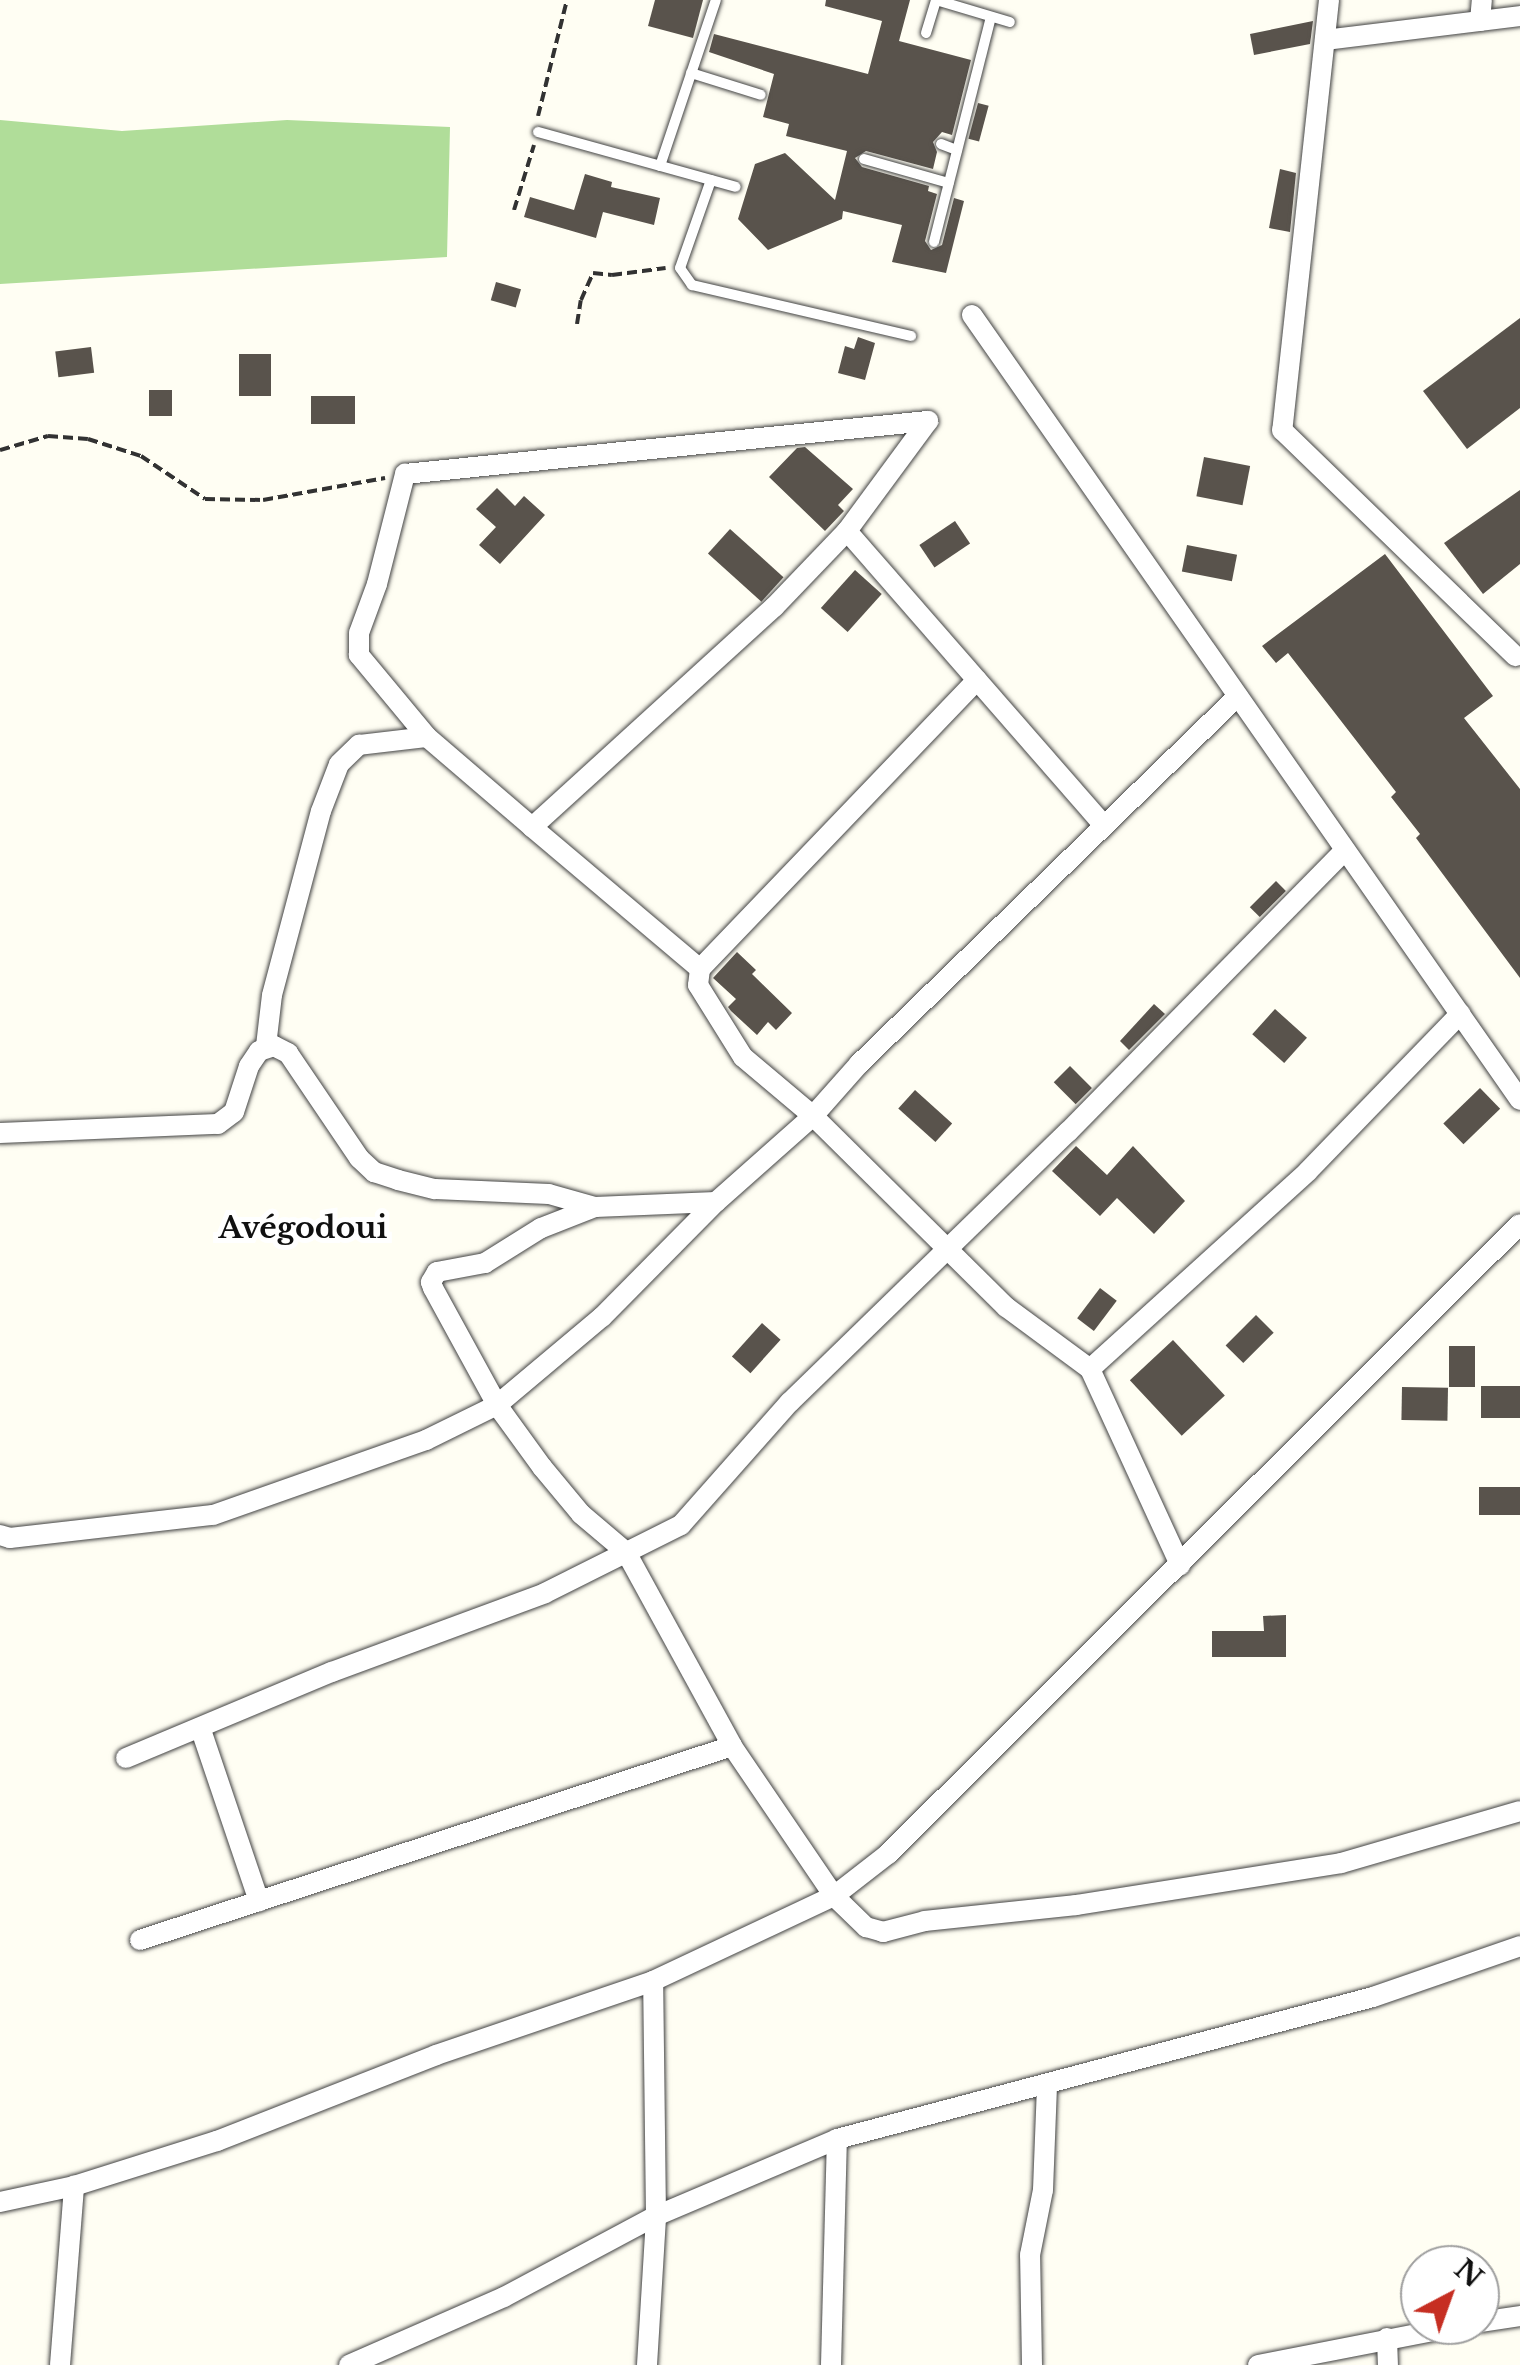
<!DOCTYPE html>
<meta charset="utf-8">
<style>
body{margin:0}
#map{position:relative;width:1520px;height:2365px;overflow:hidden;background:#fffef3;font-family:"Libre Baskerville",serif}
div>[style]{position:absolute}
.forest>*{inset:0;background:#b0dd99}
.building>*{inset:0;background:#59534c;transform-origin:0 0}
.path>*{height:4px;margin-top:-2px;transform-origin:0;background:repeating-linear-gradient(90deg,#323232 0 10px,transparent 0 15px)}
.roads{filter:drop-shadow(0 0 2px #434343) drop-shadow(0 0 2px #434343)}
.lane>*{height:10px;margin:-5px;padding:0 5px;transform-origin:5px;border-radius:5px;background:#fff}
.street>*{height:20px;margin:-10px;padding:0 10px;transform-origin:10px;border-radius:10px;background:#fff}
span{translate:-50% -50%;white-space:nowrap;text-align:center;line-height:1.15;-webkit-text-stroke:10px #fff;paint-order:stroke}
.quarter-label{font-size:30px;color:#101010;font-weight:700}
.north{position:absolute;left:1400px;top:2245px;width:100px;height:100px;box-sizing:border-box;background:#fff;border:2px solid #9f9f9f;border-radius:50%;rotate:41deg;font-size:28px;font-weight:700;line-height:40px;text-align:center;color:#101010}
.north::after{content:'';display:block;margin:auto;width:35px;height:45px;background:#c62e22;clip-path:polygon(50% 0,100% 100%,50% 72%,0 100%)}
</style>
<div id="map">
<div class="forest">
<i style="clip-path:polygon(0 120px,122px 131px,287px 120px,450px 127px,447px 257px,0 284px)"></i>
</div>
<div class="building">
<i style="clip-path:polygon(655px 0,703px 0,693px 38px,648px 26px)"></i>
<i style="clip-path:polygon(826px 0,910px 0,899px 41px,971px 60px,952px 135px,942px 132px,933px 142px,937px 152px,933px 169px,866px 151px,855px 158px,862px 167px,929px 186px,928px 191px,937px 194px,925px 241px,931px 250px,942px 245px,954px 198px,964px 201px,946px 273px,892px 262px,902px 225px,843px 211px,842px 219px,768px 250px,738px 219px,755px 164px,785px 153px,835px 200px,847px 151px,786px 136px,789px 124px,763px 117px,774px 74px,709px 52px,714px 34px,868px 74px,882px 21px,825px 6px)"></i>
<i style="clip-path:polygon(1313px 21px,1310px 44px,1254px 55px,1250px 34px)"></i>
<i style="left:978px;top:103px;width:11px;height:37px;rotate:15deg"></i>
<i style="clip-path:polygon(1280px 169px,1296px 173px,1290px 232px,1269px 228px)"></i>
<i style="clip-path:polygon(585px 174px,612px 182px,611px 187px,660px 198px,654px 225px,603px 212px,596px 238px,524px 217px,530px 197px,574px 210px)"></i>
<i style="left:496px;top:282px;width:26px;height:19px;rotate:16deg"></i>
<i style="clip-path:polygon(1520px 318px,1520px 408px,1467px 449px,1423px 391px)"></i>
<i style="clip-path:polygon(858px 337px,875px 343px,865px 380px,838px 373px,845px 346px,854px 349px)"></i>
<i style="left:91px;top:347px;width:26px;height:36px;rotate:83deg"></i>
<i style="left:239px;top:354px;width:32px;height:42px"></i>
<i style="left:149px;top:390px;width:23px;height:26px"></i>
<i style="left:311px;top:396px;width:44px;height:28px"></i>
<i style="clip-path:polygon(805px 447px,853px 489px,838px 505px,844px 511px,825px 531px,769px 477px,797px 448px)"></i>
<i style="left:1204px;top:457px;width:47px;height:40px;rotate:11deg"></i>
<i style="clip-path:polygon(497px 488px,515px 506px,524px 496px,545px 515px,500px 564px,479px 545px,496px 527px,476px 509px)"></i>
<i style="clip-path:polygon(1520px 490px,1520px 564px,1483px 594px,1444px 543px)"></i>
<i style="left:955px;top:521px;width:27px;height:43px;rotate:56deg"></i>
<i style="left:730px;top:529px;width:72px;height:33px;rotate:42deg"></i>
<i style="left:1187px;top:545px;width:51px;height:27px;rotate:11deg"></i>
<i style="clip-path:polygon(1385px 554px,1493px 696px,1464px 718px,1520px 789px,1520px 978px,1416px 838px,1420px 834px,1391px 797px,1396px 792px,1331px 708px,1288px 653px,1276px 663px,1262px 646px)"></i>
<i style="left:855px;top:570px;width:36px;height:51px;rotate:42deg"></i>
<i style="left:1276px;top:881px;width:14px;height:37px;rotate:45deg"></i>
<i style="clip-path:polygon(737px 952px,756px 970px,752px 974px,792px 1013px,776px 1030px,768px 1022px,757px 1035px,731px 1011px,728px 1007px,736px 999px,713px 978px)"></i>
<i style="clip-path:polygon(1154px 1004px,1165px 1014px,1129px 1050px,1120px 1041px)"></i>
<i style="left:1275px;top:1009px;width:43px;height:34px;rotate:42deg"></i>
<i style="left:1070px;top:1066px;width:31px;height:23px;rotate:45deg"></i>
<i style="left:1480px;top:1088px;width:29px;height:51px;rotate:46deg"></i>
<i style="left:915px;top:1090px;width:50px;height:25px;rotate:42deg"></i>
<i style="clip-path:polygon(1076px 1146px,1107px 1175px,1133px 1146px,1185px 1201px,1154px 1234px,1117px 1198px,1100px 1216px,1052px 1171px)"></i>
<i style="left:1100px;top:1288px;width:21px;height:38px;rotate:37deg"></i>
<i style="left:1256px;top:1315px;width:25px;height:43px;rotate:45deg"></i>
<i style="left:762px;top:1323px;width:25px;height:45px;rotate:42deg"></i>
<i style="left:1173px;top:1340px;width:76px;height:59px;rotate:47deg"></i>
<i style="left:1449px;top:1346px;width:26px;height:41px"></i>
<i style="left:1481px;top:1386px;width:39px;height:32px"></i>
<i style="left:1402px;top:1387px;width:46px;height:33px;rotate:1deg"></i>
<i style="left:1520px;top:1487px;width:28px;height:41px;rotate:90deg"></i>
<i style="clip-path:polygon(1286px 1615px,1286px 1657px,1212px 1657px,1212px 1631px,1264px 1631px,1263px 1616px)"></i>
</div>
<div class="path">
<i style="left:538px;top:116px;width:120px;rotate:-76deg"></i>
<i style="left:514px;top:210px;width:68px;rotate:-72.9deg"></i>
<i style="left:577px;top:324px;width:24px;rotate:-81deg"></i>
<i style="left:581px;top:300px;width:30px;rotate:-66deg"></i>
<i style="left:593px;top:273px;width:19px;rotate:6deg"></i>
<i style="left:612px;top:275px;width:54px;rotate:-7.4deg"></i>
<i style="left:0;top:450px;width:50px;rotate:-16.3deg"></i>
<i style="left:48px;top:436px;width:40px;rotate:4.3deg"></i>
<i style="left:88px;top:439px;width:56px;rotate:17.8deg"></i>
<i style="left:141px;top:456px;width:77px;rotate:33.9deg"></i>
<i style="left:205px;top:499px;width:58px;rotate:1deg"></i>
<i style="left:263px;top:500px;width:124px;rotate:-10.2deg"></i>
</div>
<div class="roads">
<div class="lane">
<i style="left:926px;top:33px;width:34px;rotate:-73deg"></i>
<i style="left:936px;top:0;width:77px;rotate:16.6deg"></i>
<i style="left:691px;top:73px;width:73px;rotate:17.4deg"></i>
<i style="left:538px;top:132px;width:205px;rotate:15.5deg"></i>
<i style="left:941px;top:144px;width:17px;rotate:21deg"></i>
<i style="left:864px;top:159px;width:88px;rotate:15.8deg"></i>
<i style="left:660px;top:166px;width:175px;rotate:-71.4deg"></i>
<i style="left:711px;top:180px;width:93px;rotate:109.4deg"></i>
<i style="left:680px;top:268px;width:21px;rotate:55deg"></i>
<i style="left:692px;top:285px;width:225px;rotate:13.1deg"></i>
<i style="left:934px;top:242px;width:232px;rotate:-75.8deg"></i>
</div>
<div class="street">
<i style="left:1329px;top:0;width:433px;rotate:96.2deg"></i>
<i style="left:1282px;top:430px;width:325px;rotate:44.1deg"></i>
<i style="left:1480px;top:21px;width:21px;rotate:-85deg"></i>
<i style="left:1325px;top:40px;width:196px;rotate:-7deg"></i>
<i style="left:972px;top:315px;width:957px;rotate:55.08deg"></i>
<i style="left:928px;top:421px;width:137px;rotate:126.4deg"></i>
<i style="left:847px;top:531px;width:105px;rotate:133.8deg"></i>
<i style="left:774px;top:607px;width:327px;rotate:137.7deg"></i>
<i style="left:532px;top:827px;width:138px;rotate:-139.4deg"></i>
<i style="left:427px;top:737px;width:107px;rotate:-129.7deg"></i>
<i style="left:359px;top:655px;width:22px;rotate:-90deg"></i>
<i style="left:359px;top:633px;width:52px;rotate:-69.8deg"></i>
<i style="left:377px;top:584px;width:114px;rotate:-75.7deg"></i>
<i style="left:405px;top:474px;width:526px;rotate:-5.79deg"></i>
<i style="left:847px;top:531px;width:391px;rotate:48.9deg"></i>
<i style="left:977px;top:680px;width:400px;rotate:133.8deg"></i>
<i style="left:700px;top:969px;width:16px;rotate:97deg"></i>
<i style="left:698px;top:985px;width:85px;rotate:58deg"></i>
<i style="left:743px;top:1057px;width:92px;rotate:40.1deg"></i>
<i style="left:813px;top:1116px;width:272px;rotate:44.7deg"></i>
<i style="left:1006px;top:1307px;width:104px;rotate:36.4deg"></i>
<i style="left:1090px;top:1369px;width:216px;rotate:65.3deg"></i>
<i style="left:532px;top:827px;width:220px;rotate:40.2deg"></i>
<i style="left:266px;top:1046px;width:51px;rotate:-83.3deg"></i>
<i style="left:272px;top:995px;width:190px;rotate:-75.1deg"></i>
<i style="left:321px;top:811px;width:50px;rotate:-69deg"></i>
<i style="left:339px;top:764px;width:28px;rotate:-44deg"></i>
<i style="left:359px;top:745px;width:68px;rotate:-6.7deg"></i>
<i style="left:0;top:1133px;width:218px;rotate:-2.4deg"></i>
<i style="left:218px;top:1124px;width:20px;rotate:-37deg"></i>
<i style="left:234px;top:1112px;width:48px;rotate:-71.9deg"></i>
<i style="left:249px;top:1066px;width:18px;rotate:-56deg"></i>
<i style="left:259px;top:1051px;width:16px;rotate:-18deg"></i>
<i style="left:274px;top:1046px;width:16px;rotate:27deg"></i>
<i style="left:288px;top:1053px;width:127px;rotate:55.9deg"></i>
<i style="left:359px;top:1158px;width:21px;rotate:43deg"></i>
<i style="left:374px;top:1172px;width:25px;rotate:18deg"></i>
<i style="left:398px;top:1180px;width:38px;rotate:14deg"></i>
<i style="left:435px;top:1189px;width:114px;rotate:2.5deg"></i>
<i style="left:549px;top:1194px;width:48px;rotate:15.8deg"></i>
<i style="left:595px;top:1207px;width:121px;rotate:-2.4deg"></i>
<i style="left:595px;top:1207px;width:58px;rotate:158.7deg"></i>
<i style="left:541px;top:1228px;width:66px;rotate:148deg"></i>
<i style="left:485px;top:1263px;width:49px;rotate:169.4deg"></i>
<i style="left:437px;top:1272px;width:12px;rotate:121deg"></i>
<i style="left:431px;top:1282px;width:6px;rotate:72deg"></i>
<i style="left:433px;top:1288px;width:133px;rotate:61.3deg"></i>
<i style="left:497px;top:1405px;width:77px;rotate:54deg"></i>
<i style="left:542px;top:1467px;width:61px;rotate:50.3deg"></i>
<i style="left:581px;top:1514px;width:59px;rotate:40.2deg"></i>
<i style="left:626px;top:1552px;width:221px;rotate:61.3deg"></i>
<i style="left:732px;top:1746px;width:181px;rotate:55.8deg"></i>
<i style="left:834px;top:1896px;width:45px;rotate:44.1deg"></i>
<i style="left:866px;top:1927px;width:18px;rotate:16deg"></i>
<i style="left:883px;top:1932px;width:43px;rotate:-14.7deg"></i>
<i style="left:925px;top:1921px;width:152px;rotate:-6deg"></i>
<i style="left:1076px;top:1905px;width:268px;rotate:-9deg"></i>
<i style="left:1341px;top:1863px;width:186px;rotate:-16.2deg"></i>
<i style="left:1090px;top:1369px;width:294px;rotate:-42.2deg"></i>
<i style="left:1308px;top:1171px;width:219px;rotate:-45.9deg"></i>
<i style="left:0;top:1535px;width:10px;rotate:17deg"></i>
<i style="left:10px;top:1538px;width:204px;rotate:-6.5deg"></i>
<i style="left:213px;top:1515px;width:226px;rotate:-19.4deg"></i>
<i style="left:426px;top:1440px;width:79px;rotate:-26.2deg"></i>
<i style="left:497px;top:1405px;width:137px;rotate:-40deg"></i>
<i style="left:602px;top:1317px;width:162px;rotate:-45.3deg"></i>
<i style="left:716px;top:1202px;width:130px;rotate:-41.6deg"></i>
<i style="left:813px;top:1116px;width:69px;rotate:-48.5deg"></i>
<i style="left:859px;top:1064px;width:528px;rotate:-44.16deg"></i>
<i style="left:201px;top:1730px;width:181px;rotate:71.3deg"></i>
<i style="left:126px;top:1758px;width:223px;rotate:-22.7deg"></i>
<i style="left:332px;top:1672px;width:227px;rotate:-20.3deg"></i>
<i style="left:545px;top:1593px;width:152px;rotate:-26.6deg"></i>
<i style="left:681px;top:1525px;width:164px;rotate:-48.5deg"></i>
<i style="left:790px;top:1402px;width:388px;rotate:-44.2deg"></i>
<i style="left:1068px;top:1132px;width:395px;rotate:-45.5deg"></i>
<i style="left:140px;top:1940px;width:623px;rotate:-18.14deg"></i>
<i style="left:0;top:2202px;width:76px;rotate:-12.2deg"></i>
<i style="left:74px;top:2186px;width:150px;rotate:-17.5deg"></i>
<i style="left:217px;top:2141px;width:235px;rotate:-21.4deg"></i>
<i style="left:436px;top:2055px;width:229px;rotate:-18.8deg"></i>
<i style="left:653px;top:1981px;width:200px;rotate:-25.2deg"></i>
<i style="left:834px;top:1896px;width:68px;rotate:-37.9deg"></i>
<i style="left:888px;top:1854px;width:892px;rotate:-44.91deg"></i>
<i style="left:1480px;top:2322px;width:40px;rotate:-8.5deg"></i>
<i style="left:1387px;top:2338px;width:27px;rotate:88deg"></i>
<i style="left:60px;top:2365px;width:180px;rotate:-85.5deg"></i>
<i style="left:349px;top:2365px;width:169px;rotate:-23.7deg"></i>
<i style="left:504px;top:2297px;width:172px;rotate:-28.1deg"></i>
<i style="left:656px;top:2216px;width:197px;rotate:-23deg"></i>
<i style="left:837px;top:2139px;width:554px;rotate:-14.84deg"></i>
<i style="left:1373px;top:1997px;width:156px;rotate:-19.1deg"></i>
<i style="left:647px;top:2365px;width:149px;rotate:-86.5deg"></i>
<i style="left:656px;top:2216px;width:235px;rotate:-90.7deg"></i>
<i style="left:831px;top:2365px;width:226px;rotate:-88.5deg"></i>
<i style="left:1032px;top:2365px;width:110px;rotate:-91deg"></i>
<i style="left:1030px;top:2255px;width:66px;rotate:-78.7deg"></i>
<i style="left:1043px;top:2190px;width:106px;rotate:-87.8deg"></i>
<i style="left:1258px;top:2365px;width:210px;rotate:-11deg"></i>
</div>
</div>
<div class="quarter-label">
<span style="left:303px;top:1228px">Avégodoui</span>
</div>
<div class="north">N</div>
</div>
